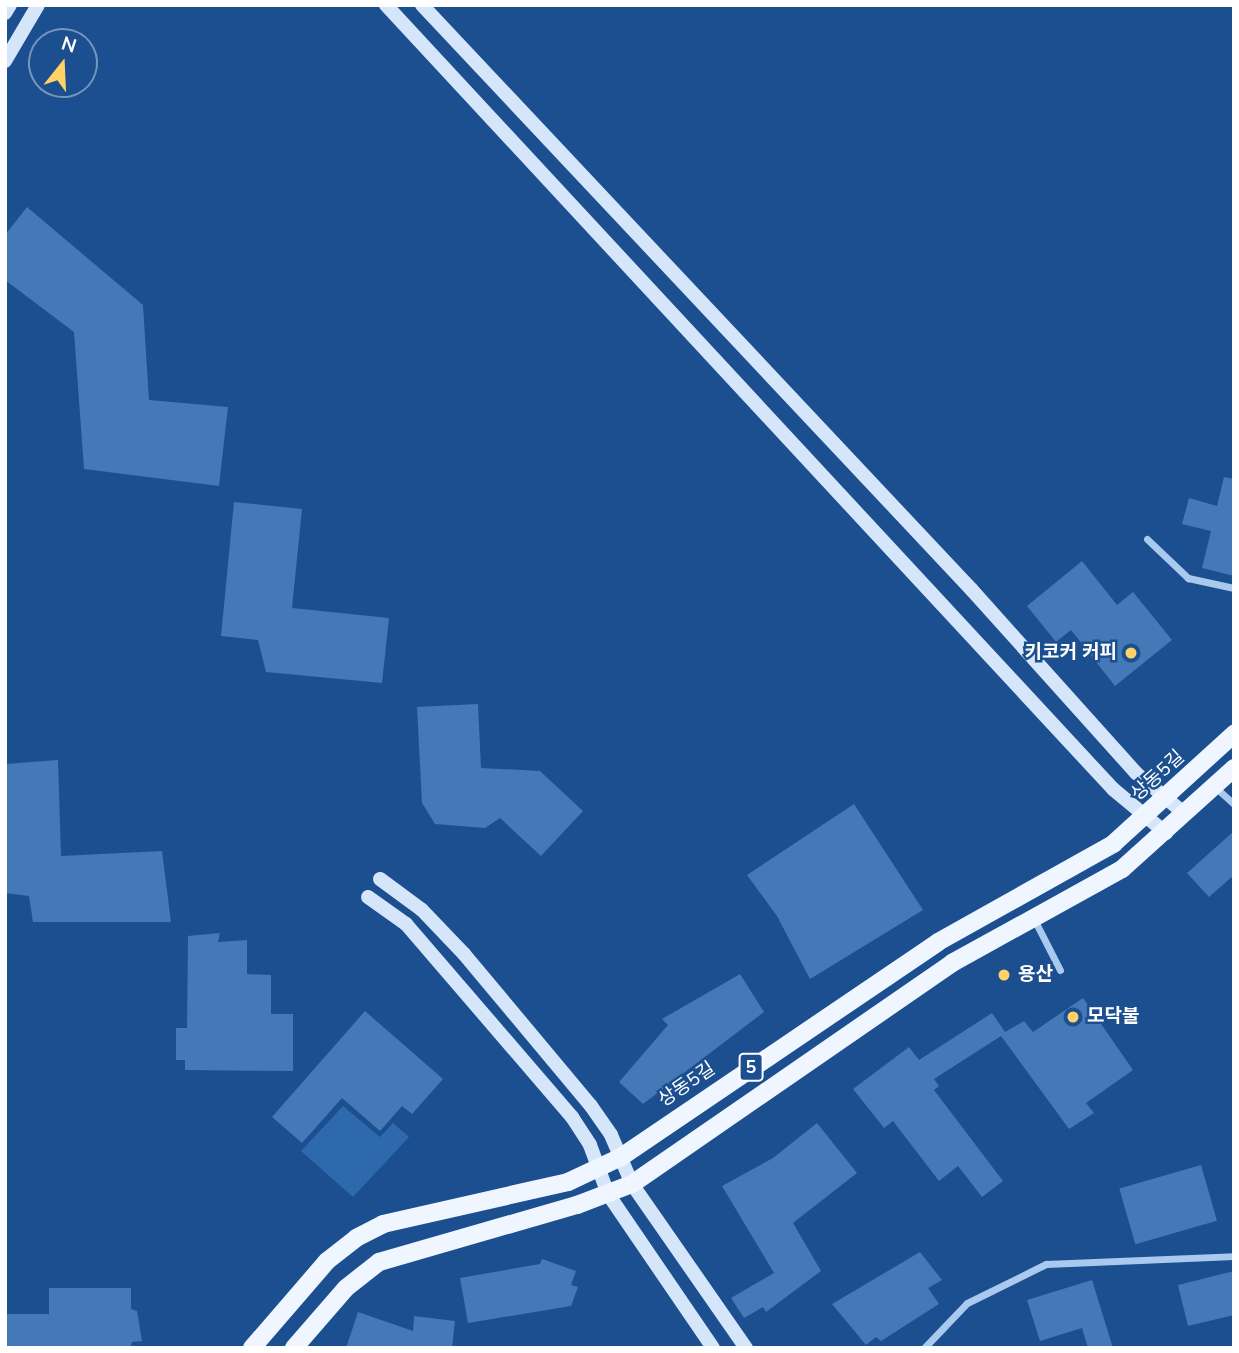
<!DOCTYPE html>
<meta charset="utf-8">
<style>
body{margin:0}
#map{position:relative;width:1239px;height:1353px;overflow:hidden;background:#1b4f8f;font-family:"Nunito Sans","Noto Sans KR",sans-serif}
div>[style]{position:absolute}
.green>*{inset:0;background:#2e69ad}
.building>*{inset:0;background:#4478b7;transform-origin:0 0}
.street>*{height:7px;margin:-3.5px;padding:0 3.5px;transform-origin:3.5px;border-radius:3.5px;background:#a9c9ee}
.secondary>*{height:14px;margin:-7px;padding:0 7px;transform-origin:7px;border-radius:7px;background:#d6e6fa}
.primary>*{height:18px;margin:-9px;padding:0 9px;transform-origin:9px;border-radius:9px;background:#f0f6ff}
.dots>*{width:19px;height:19px;translate:-50% -50%;box-sizing:border-box;border:4px solid #1b4f8f;border-radius:50%}
span{translate:-50% -50%;white-space:nowrap;text-align:center;line-height:1.15;-webkit-text-stroke:5px #1b4f8f;paint-order:stroke}
.shield-label span{padding:2px 5px;background:#1b4f8f;border:2px solid;border-radius:5px;-webkit-text-stroke-width:0}
.shield-label{font-size:18px;color:#fff;font-weight:700}
.poi-label{font-size:19px;color:#fff;font-weight:700}
.right{translate:-100% -50%;text-align:right}
.left{translate:0 -50%;text-align:left}
.street-label{font-size:19px;color:#fff}
.frame{position:absolute;inset:0;border:7px solid #fff;pointer-events:none}
.north{position:absolute;left:28px;top:28px;width:70px;height:70px;box-sizing:border-box;background:#1b4f8f;border:2px solid #7695bc;border-radius:50%;rotate:18deg;font-size:19px;font-weight:700;line-height:28px;text-align:center;color:#fff}
.north::after{content:'';display:block;margin:auto;width:24px;height:32px;background:#ffd166;clip-path:polygon(50% 0,100% 100%,50% 72%,0 100%)}
</style>
<div id="map">
<div class="green">
<i style="clip-path:polygon(343px 1106px,380px 1137px,393px 1123px,409px 1137px,353px 1197px,301px 1151px)"></i>
</div>
<div class="building">
<i style="clip-path:polygon(27px 207px,143px 305px,149px 400px,228px 407px,219px 486px,84px 469px,74px 332px,5px 280px,5px 235px)"></i>
<i style="clip-path:polygon(1224px 477px,1234px 479px,1234px 576px,1202px 568px,1211px 531px,1182px 524px,1189px 498px,1217px 506px)"></i>
<i style="clip-path:polygon(234px 502px,302px 509px,292px 608px,389px 618px,382px 683px,266px 672px,258px 640px,221px 636px)"></i>
<i style="clip-path:polygon(1082px 561px,1117px 605px,1133px 592px,1172px 640px,1115px 686px,1071px 630px,1056px 642px,1027px 606px)"></i>
<i style="clip-path:polygon(478px 704px,481px 768px,540px 771px,583px 811px,541px 856px,500px 818px,485px 828px,435px 824px,422px 803px,417px 707px)"></i>
<i style="clip-path:polygon(58px 760px,61px 856px,162px 851px,171px 922px,33px 922px,29px 896px,5px 893px,5px 764px)"></i>
<i style="clip-path:polygon(854px 804px,923px 910px,810px 979px,777px 916px,747px 875px)"></i>
<i style="clip-path:polygon(1234px 831px,1234px 875px,1209px 897px,1187px 873px)"></i>
<i style="clip-path:polygon(220px 933px,218px 942px,247px 940px,247px 974px,271px 975px,271px 1014px,293px 1014px,293px 1071px,185px 1070px,185px 1060px,176px 1060px,176px 1028px,187px 1028px,188px 936px)"></i>
<i style="clip-path:polygon(740px 974px,764px 1012px,643px 1104px,619px 1082px,668px 1025px,662px 1019px)"></i>
<i style="clip-path:polygon(1083px 998px,1133px 1070px,1086px 1103px,1094px 1113px,1069px 1129px,1001px 1036px,934px 1079px,939px 1086px,934px 1090px,1003px 1181px,982px 1197px,958px 1166px,939px 1181px,893px 1121px,884px 1128px,853px 1089px,909px 1047px,919px 1060px,992px 1013px,1005px 1032px,1024px 1021px,1033px 1032px)"></i>
<i style="clip-path:polygon(365px 1011px,443px 1079px,412px 1114px,402px 1106px,380px 1131px,342px 1098px,302px 1143px,272px 1117px)"></i>
<i style="clip-path:polygon(817px 1123px,857px 1173px,793px 1223px,821px 1271px,766px 1312px,763px 1307px,744px 1318px,731px 1298px,774px 1273px,722px 1186px,773px 1158px)"></i>
<i style="left:1201px;top:1165px;width:58px;height:85px;rotate:74deg"></i>
<i style="clip-path:polygon(920px 1252px,942px 1280px,928px 1288px,939px 1304px,881px 1341px,876px 1337px,866px 1345px,832px 1304px)"></i>
<i style="clip-path:polygon(542px 1259px,576px 1271px,571px 1285px,578px 1287px,571px 1306px,468px 1323px,460px 1278px,540px 1264px)"></i>
<i style="clip-path:polygon(1234px 1271px,1234px 1315px,1188px 1326px,1178px 1285px)"></i>
<i style="clip-path:polygon(1092px 1280px,1113px 1348px,1088px 1348px,1082px 1328px,1040px 1341px,1027px 1300px)"></i>
<i style="clip-path:polygon(49px 1288px,131px 1288px,131px 1309px,137px 1311px,142px 1341px,132px 1342px,130px 1348px,5px 1348px,5px 1314px,49px 1314px)"></i>
<i style="clip-path:polygon(358px 1312px,413px 1331px,414px 1316px,455px 1321px,452px 1348px,346px 1348px)"></i>
</div>
<div class="street">
<i style="left:1147px;top:539px;width:57px;rotate:43.6deg"></i>
<i style="left:1188px;top:578px;width:47px;rotate:12.3deg"></i>
<i style="left:1215px;top:787px;width:25px;rotate:42deg"></i>
<i style="left:1035px;top:921px;width:55px;rotate:63deg"></i>
<i style="left:924px;top:1348px;width:62px;rotate:-46.3deg"></i>
<i style="left:967px;top:1303px;width:88px;rotate:-26.3deg"></i>
<i style="left:1046px;top:1264px;width:188px;rotate:-2.4deg"></i>
</div>
<div class="secondary">
<i style="left:386px;top:5px;width:1069px;rotate:47.16deg"></i>
<i style="left:1113px;top:789px;width:69px;rotate:39.7deg"></i>
<i style="left:422px;top:5px;width:802px;rotate:46.77deg"></i>
<i style="left:971px;top:589px;width:247px;rotate:48.1deg"></i>
<i style="left:1136px;top:773px;width:64px;rotate:39.9deg"></i>
<i style="left:5px;top:13px;width:9px;rotate:-58deg"></i>
<i style="left:5px;top:61px;width:65px;rotate:-59.5deg"></i>
<i style="left:380px;top:879px;width:52px;rotate:36.4deg"></i>
<i style="left:422px;top:910px;width:61px;rotate:46.3deg"></i>
<i style="left:464px;top:954px;width:198px;rotate:50.1deg"></i>
<i style="left:591px;top:1106px;width:35px;rotate:55deg"></i>
<i style="left:611px;top:1135px;width:53px;rotate:66.8deg"></i>
<i style="left:632px;top:1184px;width:200px;rotate:55.2deg"></i>
<i style="left:368px;top:897px;width:47px;rotate:35.4deg"></i>
<i style="left:406px;top:924px;width:255px;rotate:49.3deg"></i>
<i style="left:572px;top:1117px;width:33px;rotate:57deg"></i>
<i style="left:590px;top:1145px;width:52px;rotate:69.8deg"></i>
<i style="left:608px;top:1194px;width:186px;rotate:55.7deg"></i>
</div>
<div class="primary">
<i style="left:252px;top:1348px;width:115px;rotate:-49.2deg"></i>
<i style="left:327px;top:1261px;width:37px;rotate:-38deg"></i>
<i style="left:356px;top:1238px;width:30px;rotate:-27deg"></i>
<i style="left:383px;top:1224px;width:190px;rotate:-12.8deg"></i>
<i style="left:568px;top:1182px;width:59px;rotate:-25.3deg"></i>
<i style="left:621px;top:1157px;width:383px;rotate:-34.1deg"></i>
<i style="left:938px;top:942px;width:201px;rotate:-29.2deg"></i>
<i style="left:1113px;top:844px;width:164px;rotate:-42.3deg"></i>
<i style="left:294px;top:1348px;width:79px;rotate:-49.1deg"></i>
<i style="left:346px;top:1288px;width:42px;rotate:-38.2deg"></i>
<i style="left:379px;top:1262px;width:206px;rotate:-16.1deg"></i>
<i style="left:577px;top:1205px;width:59px;rotate:-20.9deg"></i>
<i style="left:632px;top:1184px;width:389px;rotate:-34.6deg"></i>
<i style="left:952px;top:963px;width:194px;rotate:-28.9deg"></i>
<i style="left:1122px;top:869px;width:151px;rotate:-42deg"></i>
</div>
<div class="dots">
<i style="left:1131px;top:653px;background:#ffd166"></i>
<i style="left:1004px;top:975px;background:#ffd166"></i>
<i style="left:1073px;top:1017px;background:#ffd166"></i>
</div>
<div class="shield-label">
<span style="left:751px;top:1067px">5</span>
</div>
<div class="poi-label">
<span class="right" style="left:1117px;top:653px">키코커 커피</span>
<span class="left" style="left:1018px;top:975px">용산</span>
<span class="left" style="left:1087px;top:1017px">모닥불</span>
</div>
<div class="street-label">
<span style="left:1158px;top:776px;rotate:-42deg">상동5길</span>
<span style="left:687px;top:1085px;rotate:-34deg">상동5길</span>
</div>
<div class="frame"></div>
<div class="north">N</div>
</div>
